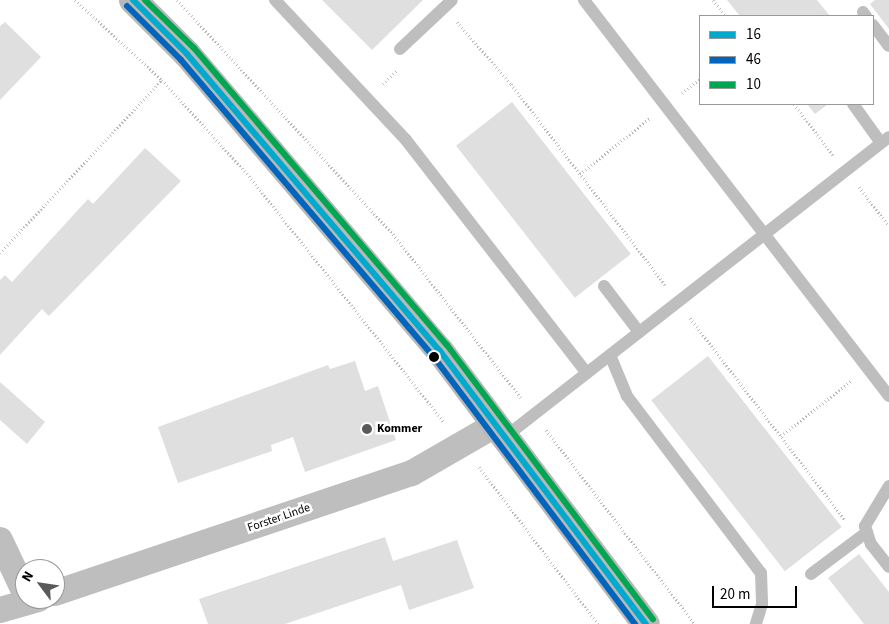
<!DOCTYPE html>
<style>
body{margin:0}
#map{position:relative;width:889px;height:624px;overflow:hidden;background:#fff;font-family:"Source Sans 3",sans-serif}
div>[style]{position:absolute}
.building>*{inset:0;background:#dfdfdf;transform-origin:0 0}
.path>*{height:3px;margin-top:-1.5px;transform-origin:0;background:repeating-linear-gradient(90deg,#b9b9b9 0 1px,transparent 0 3.5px)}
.service>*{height:12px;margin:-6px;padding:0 6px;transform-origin:6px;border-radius:6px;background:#bebebe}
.minor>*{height:26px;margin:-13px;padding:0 13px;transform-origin:13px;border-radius:13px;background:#bebebe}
.secondary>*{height:28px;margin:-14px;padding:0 14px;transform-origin:14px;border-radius:14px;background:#b8b8b8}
.bus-1>*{height:6px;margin:-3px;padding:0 3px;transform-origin:3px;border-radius:3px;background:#00a9ce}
.bus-2>*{height:6px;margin:-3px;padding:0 3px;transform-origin:3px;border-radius:3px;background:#0065bd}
.bus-3>*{height:6px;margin:-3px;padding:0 3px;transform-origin:3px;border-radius:3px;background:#00a651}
.dots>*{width:14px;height:14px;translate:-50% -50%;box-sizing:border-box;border:2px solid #fff;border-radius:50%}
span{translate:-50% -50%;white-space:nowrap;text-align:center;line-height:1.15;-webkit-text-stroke:5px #fff;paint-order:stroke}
.poi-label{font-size:12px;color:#000;font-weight:700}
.left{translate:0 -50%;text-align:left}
.street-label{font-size:12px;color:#000}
.legend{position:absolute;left:699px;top:15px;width:175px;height:90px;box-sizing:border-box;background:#fff;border:1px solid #999;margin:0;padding:6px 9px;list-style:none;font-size:15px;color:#000}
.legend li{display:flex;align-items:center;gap:10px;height:25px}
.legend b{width:25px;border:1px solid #999}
.north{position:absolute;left:15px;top:559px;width:50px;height:50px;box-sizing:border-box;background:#fff;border:1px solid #999;border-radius:50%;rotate:301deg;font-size:14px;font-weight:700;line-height:20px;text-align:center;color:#000}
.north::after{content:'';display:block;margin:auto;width:18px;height:22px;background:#595959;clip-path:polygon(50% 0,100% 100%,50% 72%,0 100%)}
.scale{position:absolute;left:712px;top:586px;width:85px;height:22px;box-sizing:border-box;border:2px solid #000;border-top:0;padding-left:6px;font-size:15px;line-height:18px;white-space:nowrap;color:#000;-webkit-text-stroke:4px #fff;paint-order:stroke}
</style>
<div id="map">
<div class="building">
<i style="clip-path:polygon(322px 0,423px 0,372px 50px)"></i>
<i style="clip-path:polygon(727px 0,817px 0,830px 16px,740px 16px)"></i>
<i style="clip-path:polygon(875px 0,889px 0,889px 29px,870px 4px)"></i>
<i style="clip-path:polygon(5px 22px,41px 57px,0 100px,0 26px)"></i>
<i style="left:512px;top:102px;width:193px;height:71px;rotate:52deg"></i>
<i style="clip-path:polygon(807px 104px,828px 104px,815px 114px)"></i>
<i style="clip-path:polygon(145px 148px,181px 181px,49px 316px,42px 309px,0 355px,0 280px,5px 275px,12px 282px,88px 199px,93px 204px)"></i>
<i style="left:708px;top:356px;width:217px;height:72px;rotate:52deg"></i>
<i style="clip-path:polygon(355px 361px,365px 391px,378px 386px,396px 440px,305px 472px,293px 437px,271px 445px,272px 451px,178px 483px,158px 427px,328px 365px,330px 369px)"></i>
<i style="clip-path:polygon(0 382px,45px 422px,27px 444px,0 420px)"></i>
<i style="clip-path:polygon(385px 537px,393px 561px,457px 540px,474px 588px,409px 610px,401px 585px,285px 624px,208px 624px,199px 599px)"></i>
<i style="clip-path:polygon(859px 554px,889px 592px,889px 624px,864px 624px,828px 578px)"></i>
</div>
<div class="path">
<i style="left:75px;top:0;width:118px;rotate:42.6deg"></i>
<i style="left:162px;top:80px;width:130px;rotate:47.8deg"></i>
<i style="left:249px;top:176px;width:314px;rotate:51.6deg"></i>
<i style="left:177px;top:0;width:318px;rotate:47.3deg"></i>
<i style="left:393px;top:234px;width:208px;rotate:52deg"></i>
<i style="left:713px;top:0;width:21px;rotate:51deg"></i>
<i style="left:457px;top:22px;width:82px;rotate:48.9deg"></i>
<i style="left:511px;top:84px;width:253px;rotate:52.5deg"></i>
<i style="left:383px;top:84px;width:21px;rotate:-45deg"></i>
<i style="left:682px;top:93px;width:23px;rotate:-38deg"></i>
<i style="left:794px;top:104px;width:64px;rotate:52.6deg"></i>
<i style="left:580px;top:174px;width:90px;rotate:-38.7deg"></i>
<i style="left:859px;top:187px;width:49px;rotate:52.4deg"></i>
<i style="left:0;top:253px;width:237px;rotate:-46.9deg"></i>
<i style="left:690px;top:318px;width:255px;rotate:52.5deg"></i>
<i style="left:546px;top:430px;width:245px;rotate:52.5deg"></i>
<i style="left:781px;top:436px;width:89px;rotate:-38.2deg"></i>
<i style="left:479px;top:467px;width:197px;rotate:52.8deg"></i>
</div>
<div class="service">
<i style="left:275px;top:0;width:192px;rotate:46.9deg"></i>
<i style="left:406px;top:140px;width:295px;rotate:52.2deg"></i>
<i style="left:584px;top:0;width:500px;rotate:52.4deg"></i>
<i style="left:863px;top:12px;width:5px;rotate:53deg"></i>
<i style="left:873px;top:25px;width:26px;rotate:53deg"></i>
<i style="left:400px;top:49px;width:71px;rotate:-43.3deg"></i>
<i style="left:853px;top:104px;width:48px;rotate:54.3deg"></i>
<i style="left:604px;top:286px;width:58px;rotate:52.7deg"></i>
<i style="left:610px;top:355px;width:44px;rotate:67.5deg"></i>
<i style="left:627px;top:396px;width:222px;rotate:52.9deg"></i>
<i style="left:761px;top:573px;width:31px;rotate:88deg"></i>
<i style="left:762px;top:604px;width:21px;rotate:107deg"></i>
<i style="left:505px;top:437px;width:487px;rotate:-38deg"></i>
<i style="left:889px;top:486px;width:47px;rotate:121deg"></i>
<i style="left:865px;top:526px;width:19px;rotate:72deg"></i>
<i style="left:871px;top:544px;width:29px;rotate:52deg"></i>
<i style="left:811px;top:574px;width:70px;rotate:-36.9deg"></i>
</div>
<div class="minor">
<i style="left:0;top:540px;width:59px;rotate:64.7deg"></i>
<i style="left:55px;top:593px;width:377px;rotate:-18.6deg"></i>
<i style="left:412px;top:473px;width:96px;rotate:-30deg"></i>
<i style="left:0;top:610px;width:40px;rotate:-16deg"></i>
</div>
<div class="secondary">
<i style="left:133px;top:0;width:76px;rotate:45deg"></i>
<i style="left:187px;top:54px;width:390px;rotate:49.6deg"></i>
<i style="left:440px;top:351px;width:342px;rotate:53deg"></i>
</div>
<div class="bus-1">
<i style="left:133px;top:0;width:76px;rotate:45deg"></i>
<i style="left:187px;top:54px;width:390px;rotate:49.6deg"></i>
<i style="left:440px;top:351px;width:342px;rotate:53deg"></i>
</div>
<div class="bus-2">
<i style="left:127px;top:6px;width:76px;rotate:45deg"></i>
<i style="left:181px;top:60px;width:389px;rotate:49.6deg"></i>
<i style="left:433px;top:356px;width:336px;rotate:53deg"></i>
</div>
<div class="bus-3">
<i style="left:145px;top:0;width:69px;rotate:44.4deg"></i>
<i style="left:194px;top:48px;width:390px;rotate:49.6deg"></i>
<i style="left:447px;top:345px;width:343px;rotate:53.1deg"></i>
</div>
<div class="dots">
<i style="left:434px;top:357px;background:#000"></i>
<i style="left:367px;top:429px;background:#595959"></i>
</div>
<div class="poi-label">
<span class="left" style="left:377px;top:429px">Kommer</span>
</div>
<div class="street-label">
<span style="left:279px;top:518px;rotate:-19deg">Forster Linde</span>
</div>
<ul class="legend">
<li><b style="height:6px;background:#00a9ce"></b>16</li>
<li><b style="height:6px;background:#0065bd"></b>46</li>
<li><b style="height:6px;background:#00a651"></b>10</li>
</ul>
<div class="north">N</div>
<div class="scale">20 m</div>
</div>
